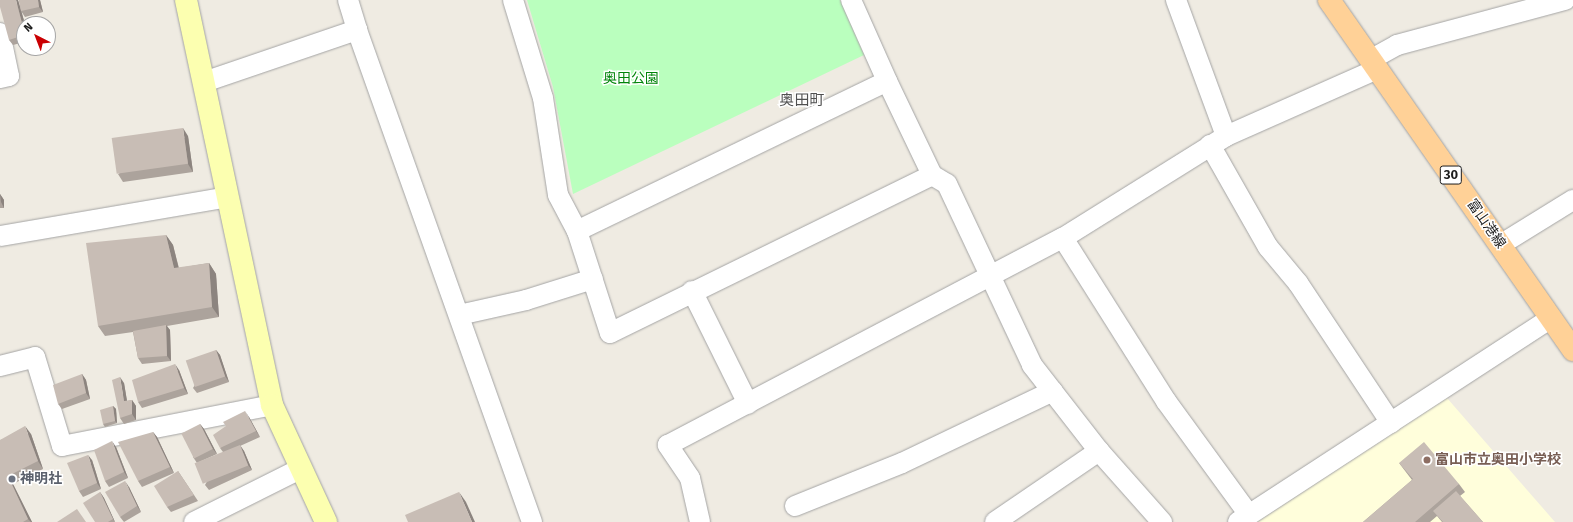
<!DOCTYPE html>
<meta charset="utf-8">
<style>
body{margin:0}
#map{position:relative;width:1573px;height:522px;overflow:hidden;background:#efebe2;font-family:"Fira Sans","Noto Sans JP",sans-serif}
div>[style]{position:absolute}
.education>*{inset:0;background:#fffedb}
.park>*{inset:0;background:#baffbe}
.roads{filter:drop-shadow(0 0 1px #a4a4a4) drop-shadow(0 0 1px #a4a4a4)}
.street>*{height:20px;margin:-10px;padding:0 10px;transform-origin:10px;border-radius:10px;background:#fff}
.secondary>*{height:22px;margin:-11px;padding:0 11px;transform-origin:11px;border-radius:11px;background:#fcffb0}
.primary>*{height:22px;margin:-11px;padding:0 11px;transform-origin:11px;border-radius:11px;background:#ffd197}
.wall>*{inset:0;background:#aca39c}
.shaded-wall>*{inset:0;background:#8c847f}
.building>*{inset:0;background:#c8bdb5;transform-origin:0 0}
.dots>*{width:11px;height:11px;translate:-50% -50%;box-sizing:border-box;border:2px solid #fff;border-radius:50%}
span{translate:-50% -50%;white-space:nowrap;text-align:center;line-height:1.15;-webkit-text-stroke:3px #fff;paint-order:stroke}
.shield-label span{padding:1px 3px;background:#fff;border:1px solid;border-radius:3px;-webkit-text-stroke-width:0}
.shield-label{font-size:13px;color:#1d1d1d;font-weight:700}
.park-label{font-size:14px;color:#01850a}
.street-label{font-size:14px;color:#1d1d1d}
.education-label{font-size:14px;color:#785e54;font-weight:700}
.left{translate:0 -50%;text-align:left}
.worship-label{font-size:14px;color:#5b616d;font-weight:700}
.neighbourhood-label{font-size:15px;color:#505050}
.north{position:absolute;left:16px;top:16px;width:40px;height:40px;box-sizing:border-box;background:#fff;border:1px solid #a5a5a5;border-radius:50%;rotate:318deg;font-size:11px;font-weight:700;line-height:16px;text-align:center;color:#1d1d1d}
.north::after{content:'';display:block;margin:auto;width:14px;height:18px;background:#ca0003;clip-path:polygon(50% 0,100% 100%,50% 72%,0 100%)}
</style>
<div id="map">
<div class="education">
<i style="clip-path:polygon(1447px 398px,1555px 522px,1257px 522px)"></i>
</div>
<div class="park">
<i style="clip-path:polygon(527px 0,840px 0,864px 55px,573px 194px,553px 87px)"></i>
</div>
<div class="roads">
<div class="street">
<i style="left:348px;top:0;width:31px;rotate:73deg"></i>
<i style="left:513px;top:0;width:102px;rotate:73deg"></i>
<i style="left:543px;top:98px;width:98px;rotate:81.2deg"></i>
<i style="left:558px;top:195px;width:41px;rotate:62.2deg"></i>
<i style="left:577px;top:231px;width:107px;rotate:72.1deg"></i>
<i style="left:610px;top:333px;width:359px;rotate:-26.1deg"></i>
<i style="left:851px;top:0;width:89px;rotate:66deg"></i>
<i style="left:887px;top:81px;width:104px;rotate:64.4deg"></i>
<i style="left:932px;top:175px;width:17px;rotate:31deg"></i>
<i style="left:947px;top:184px;width:200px;rotate:64.8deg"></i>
<i style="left:1032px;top:365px;width:109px;rotate:52.1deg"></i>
<i style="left:1099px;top:451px;width:95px;rotate:48.4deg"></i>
<i style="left:1176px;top:0;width:145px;rotate:69.8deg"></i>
<i style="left:0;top:33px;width:44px;rotate:78.2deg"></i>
<i style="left:9px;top:76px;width:9px;rotate:167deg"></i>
<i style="left:1370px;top:60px;width:31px;rotate:-29deg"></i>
<i style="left:1397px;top:45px;width:174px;rotate:-15deg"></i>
<i style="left:204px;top:82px;width:162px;rotate:-18.8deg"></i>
<i style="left:357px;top:30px;width:522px;rotate:70.42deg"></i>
<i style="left:1210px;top:145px;width:117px;rotate:60.4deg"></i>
<i style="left:1268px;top:247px;width:47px;rotate:50.2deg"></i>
<i style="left:1298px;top:283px;width:168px;rotate:56.4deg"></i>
<i style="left:577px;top:231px;width:344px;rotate:-25.8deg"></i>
<i style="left:0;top:236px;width:230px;rotate:-9.7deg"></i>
<i style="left:1063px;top:238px;width:193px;rotate:57.7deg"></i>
<i style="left:1166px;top:401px;width:141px;rotate:53.9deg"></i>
<i style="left:1500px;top:245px;width:86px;rotate:-31.7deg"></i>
<i style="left:692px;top:291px;width:126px;rotate:63.6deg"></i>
<i style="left:459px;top:315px;width:69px;rotate:-12.6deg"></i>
<i style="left:526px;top:300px;width:70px;rotate:-17.4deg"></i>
<i style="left:0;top:366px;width:36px;rotate:-14deg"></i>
<i style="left:35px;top:357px;width:93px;rotate:73.1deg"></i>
<i style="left:62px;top:446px;width:214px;rotate:-11deg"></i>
<i style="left:795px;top:506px;width:115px;rotate:-21.9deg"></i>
<i style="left:902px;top:463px;width:167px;rotate:-25.5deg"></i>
<i style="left:194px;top:522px;width:119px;rotate:-26.6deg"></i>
<i style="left:700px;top:522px;width:45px;rotate:-102.8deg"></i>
<i style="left:690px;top:478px;width:40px;rotate:-124deg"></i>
<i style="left:668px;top:445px;width:446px;rotate:-27.7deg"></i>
<i style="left:1063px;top:238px;width:192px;rotate:-32deg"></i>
<i style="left:1226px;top:136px;width:165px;rotate:-23.9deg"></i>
<i style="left:995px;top:522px;width:126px;rotate:-34.3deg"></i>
<i style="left:1238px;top:522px;width:374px;rotate:-33.1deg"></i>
</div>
<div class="secondary">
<i style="left:186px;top:0;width:414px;rotate:78deg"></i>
<i style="left:272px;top:405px;width:129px;rotate:65.2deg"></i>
</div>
<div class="primary">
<i style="left:1329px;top:0;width:427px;rotate:55.1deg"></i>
</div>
</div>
<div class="wall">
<i style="clip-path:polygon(18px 0,25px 24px,24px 24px,24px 42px,13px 45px,9px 40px)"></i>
<i style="clip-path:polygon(19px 0,40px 0,43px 12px,25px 17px,21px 11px)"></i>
<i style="clip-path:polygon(188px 136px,193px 172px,123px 182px,118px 174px)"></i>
<i style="clip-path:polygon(0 194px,4px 200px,4px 208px,0 208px)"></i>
<i style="clip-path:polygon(166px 235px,173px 245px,179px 268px,209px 263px,216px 274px,219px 317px,167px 326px,170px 330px,171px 361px,142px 364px,138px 358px,133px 332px,105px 336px,98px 326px)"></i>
<i style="clip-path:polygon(216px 350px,220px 355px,229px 382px,197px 393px,193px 388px)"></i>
<i style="clip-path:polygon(179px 370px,188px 394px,142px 408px,138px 402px)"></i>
<i style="clip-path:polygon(82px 374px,86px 380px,90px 399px,62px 409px,58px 404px)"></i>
<i style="clip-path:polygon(124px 383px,127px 401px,132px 400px,136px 406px,136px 420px,124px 424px,120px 418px)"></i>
<i style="clip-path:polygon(113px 406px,116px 409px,117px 423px,105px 427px,103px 424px)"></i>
<i style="clip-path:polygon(249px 417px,260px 437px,240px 446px,244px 451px,252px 470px,209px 490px,205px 485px,223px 452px,220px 448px)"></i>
<i style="clip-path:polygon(200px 424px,204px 429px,217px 454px,197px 463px,193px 457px)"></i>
<i style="clip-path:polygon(153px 432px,157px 437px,174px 473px,142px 487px,138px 481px)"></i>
<i style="clip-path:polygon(31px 434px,43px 469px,13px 484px,32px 522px,0 522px,0 440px)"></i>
<i style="clip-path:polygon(116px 447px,128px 478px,109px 487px,105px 481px)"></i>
<i style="clip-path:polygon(92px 460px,101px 489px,83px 497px,79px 491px)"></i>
<i style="clip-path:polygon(1399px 463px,1459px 484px,1465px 492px,1460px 496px,1483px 522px,1442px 522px,1437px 516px,1430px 522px,1363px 522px,1412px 480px)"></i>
<i style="clip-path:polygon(178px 471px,198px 501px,171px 512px,167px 507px)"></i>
<i style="clip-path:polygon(129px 487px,141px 512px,124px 522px,120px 517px)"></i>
<i style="clip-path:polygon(100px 492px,104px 498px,115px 522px,95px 522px)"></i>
</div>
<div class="shaded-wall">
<i style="clip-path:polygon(16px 0,18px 0,25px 24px,24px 24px,24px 31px)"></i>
<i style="clip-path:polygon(38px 0,40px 0,43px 12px,39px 7px)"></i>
<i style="clip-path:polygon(183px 128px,188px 136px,193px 172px,188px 164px)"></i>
<i style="clip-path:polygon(0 194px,4px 200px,4px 208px,1px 202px)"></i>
<i style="clip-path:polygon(166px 235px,173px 245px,181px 278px,174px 268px)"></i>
<i style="clip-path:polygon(209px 263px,216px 274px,219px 317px,212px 307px)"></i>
<i style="clip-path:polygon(166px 325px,170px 330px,171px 361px,167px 356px)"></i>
<i style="clip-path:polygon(216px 350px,220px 355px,229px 382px,225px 376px)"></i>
<i style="clip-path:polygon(175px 364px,179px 370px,188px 394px,184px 388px)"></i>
<i style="clip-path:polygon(82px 374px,86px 380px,90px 399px,86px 393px)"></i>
<i style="clip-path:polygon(120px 377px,124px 383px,128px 407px,124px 401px)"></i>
<i style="clip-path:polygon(132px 400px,136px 406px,136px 420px,132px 414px)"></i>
<i style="clip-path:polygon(113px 406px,116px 409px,117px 423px,115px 421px)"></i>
<i style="clip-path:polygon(245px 411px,249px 417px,260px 437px,256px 431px)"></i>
<i style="clip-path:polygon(200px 424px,204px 429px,217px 454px,213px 449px)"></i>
<i style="clip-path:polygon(25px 426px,31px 434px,43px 469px,38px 461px)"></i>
<i style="clip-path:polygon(153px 432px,157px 437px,174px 473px,170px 467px)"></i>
<i style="clip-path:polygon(112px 441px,116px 447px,128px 478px,124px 472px)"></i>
<i style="clip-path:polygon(240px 445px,244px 451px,252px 470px,248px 465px)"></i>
<i style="clip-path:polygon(88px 455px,92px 460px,101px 489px,97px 483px)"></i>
<i style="clip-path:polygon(8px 476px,13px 484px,32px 522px,31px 522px,28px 519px)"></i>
<i style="clip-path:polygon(125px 481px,129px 487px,141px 512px,137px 506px)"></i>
<i style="clip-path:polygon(100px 492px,104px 498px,115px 522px,113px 519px)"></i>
<i style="clip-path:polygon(459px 492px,466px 502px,475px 522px,472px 522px)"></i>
</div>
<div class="building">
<i style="clip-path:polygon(0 0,16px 0,24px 31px,24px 35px,9px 40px,0 7px)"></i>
<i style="clip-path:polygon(19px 0,38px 0,39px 7px,21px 11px)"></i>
<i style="left:183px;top:128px;width:36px;height:72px;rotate:82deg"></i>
<i style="clip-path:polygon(166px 235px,174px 268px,209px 263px,212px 307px,98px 326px,86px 243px)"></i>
<i style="clip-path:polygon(166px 325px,167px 356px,138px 358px,133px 331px)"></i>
<i style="left:216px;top:350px;width:28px;height:32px;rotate:71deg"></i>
<i style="clip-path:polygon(175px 364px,184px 388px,138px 402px,132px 380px)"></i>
<i style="clip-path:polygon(82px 374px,86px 393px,58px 404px,53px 385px)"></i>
<i style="clip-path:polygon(120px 377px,124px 401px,132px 400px,132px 414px,120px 418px,112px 380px)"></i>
<i style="clip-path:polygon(113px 406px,115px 421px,103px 424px,100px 410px)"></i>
<i style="clip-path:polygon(245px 411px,256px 431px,220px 448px,213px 435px,226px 426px,223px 422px)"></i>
<i style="left:200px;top:424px;width:28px;height:21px;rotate:63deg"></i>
<i style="clip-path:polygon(25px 426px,38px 461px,8px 476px,28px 519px,23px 522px,0 522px,0 440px)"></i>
<i style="clip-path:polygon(153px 432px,170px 467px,138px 481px,118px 442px)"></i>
<i style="clip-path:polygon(112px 441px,124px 472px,105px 481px,94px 450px)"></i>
<i style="clip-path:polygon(1424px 442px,1459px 484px,1415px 522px,1363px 522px,1413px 479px,1399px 463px)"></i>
<i style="left:240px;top:445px;width:22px;height:49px;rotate:68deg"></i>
<i style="clip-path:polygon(88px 455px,97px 483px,79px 491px,67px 463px)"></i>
<i style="clip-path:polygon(178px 471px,194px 495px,167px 507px,154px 486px)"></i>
<i style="clip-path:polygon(125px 481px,137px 506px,120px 517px,105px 492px)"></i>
<i style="clip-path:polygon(1456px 491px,1483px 522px,1443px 522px,1433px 511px)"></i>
<i style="clip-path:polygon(100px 492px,113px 519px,108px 522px,95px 522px,83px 503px)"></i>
<i style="clip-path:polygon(459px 492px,472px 522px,408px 522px,405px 515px)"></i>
<i style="clip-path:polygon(77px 509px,86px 522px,57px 522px)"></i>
</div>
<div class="dots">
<i style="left:1427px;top:460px;background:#8d6e63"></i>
<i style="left:12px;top:479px;background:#6b7280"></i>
</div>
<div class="shield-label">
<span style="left:1451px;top:175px">30</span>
</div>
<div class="park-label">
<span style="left:631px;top:79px">奥田公園</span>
</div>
<div class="street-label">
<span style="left:1486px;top:224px;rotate:55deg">富山港線</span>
</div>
<div class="education-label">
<span class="left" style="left:1435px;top:460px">富山市立奥田小学校</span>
</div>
<div class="worship-label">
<span class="left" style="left:20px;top:479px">神明社</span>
</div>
<div class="neighbourhood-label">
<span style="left:802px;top:101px">奥田町</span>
</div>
<div class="north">N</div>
</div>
